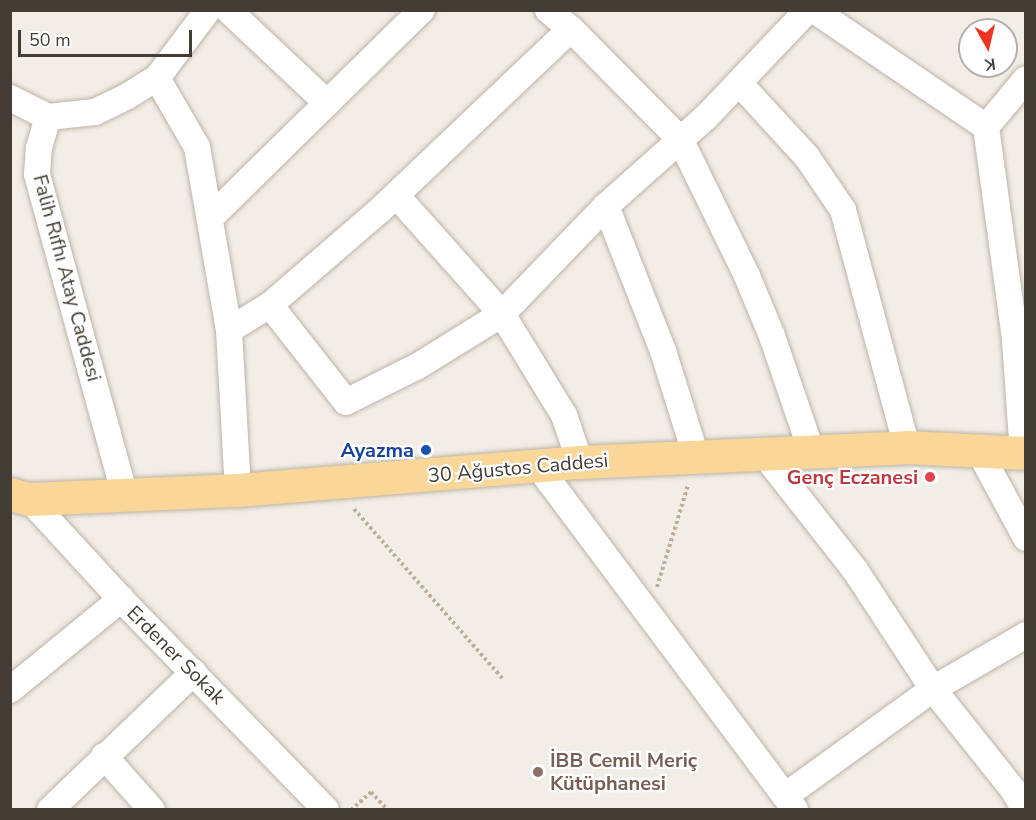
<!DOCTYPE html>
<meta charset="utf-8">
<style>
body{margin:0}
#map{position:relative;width:1036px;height:820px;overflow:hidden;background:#f2ede6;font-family:"Nunito Sans",sans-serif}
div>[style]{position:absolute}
.path>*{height:4px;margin-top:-2px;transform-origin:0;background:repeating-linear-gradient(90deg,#beaf9b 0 3px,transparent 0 6px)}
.roads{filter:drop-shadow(0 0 2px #bdb4a9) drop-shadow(0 0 2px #bdb4a9)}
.minor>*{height:26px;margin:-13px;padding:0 13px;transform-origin:13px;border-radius:13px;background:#fff}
.major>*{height:33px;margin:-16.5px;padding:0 16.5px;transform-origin:16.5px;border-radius:16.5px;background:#f8d798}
.dots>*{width:16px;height:16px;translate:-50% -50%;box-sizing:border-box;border:3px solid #fff;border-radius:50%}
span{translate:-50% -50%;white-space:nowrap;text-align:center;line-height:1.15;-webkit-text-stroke:4.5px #fff;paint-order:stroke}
.street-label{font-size:20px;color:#443d35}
.transit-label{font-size:20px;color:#164399;font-weight:700}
.right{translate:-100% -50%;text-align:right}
.health-label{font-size:20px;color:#be3a42;font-weight:700}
.education-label{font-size:20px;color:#785e54;font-weight:700}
.left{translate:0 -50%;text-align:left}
.frame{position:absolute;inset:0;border:12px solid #443d35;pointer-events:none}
.north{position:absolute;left:958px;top:18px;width:60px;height:60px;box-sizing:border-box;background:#fff;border:2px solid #b4b1ae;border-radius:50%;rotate:172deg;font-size:16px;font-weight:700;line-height:24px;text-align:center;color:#443d35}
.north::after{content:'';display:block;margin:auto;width:21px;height:27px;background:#ee3421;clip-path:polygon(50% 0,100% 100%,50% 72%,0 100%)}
.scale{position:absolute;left:18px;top:30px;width:174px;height:27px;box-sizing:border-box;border:3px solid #443d35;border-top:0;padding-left:8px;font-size:18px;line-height:21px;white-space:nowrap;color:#443d35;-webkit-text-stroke:4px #fff;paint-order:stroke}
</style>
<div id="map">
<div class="path">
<i style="left:354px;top:509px;width:225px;rotate:48.8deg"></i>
<i style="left:657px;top:587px;width:107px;rotate:-73.1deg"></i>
<i style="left:351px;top:810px;width:27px;rotate:-42deg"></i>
<i style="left:371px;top:792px;width:25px;rotate:47deg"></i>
</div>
<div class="roads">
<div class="minor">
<i style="left:228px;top:10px;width:136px;rotate:43.2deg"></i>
<i style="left:548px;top:10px;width:30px;rotate:40deg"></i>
<i style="left:571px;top:29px;width:155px;rotate:45.3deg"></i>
<i style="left:680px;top:139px;width:153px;rotate:63.9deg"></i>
<i style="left:747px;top:276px;width:65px;rotate:67.4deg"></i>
<i style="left:772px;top:336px;width:124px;rotate:71.1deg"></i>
<i style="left:814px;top:10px;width:208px;rotate:34.2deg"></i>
<i style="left:986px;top:127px;width:215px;rotate:82.2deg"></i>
<i style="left:1015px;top:340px;width:113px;rotate:86deg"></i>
<i style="left:157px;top:78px;width:80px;rotate:59.9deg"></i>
<i style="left:197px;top:147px;width:186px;rotate:80.1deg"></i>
<i style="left:229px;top:330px;width:160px;rotate:86.8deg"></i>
<i style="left:739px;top:83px;width:100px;rotate:47.4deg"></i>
<i style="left:807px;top:157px;width:64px;rotate:55.8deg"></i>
<i style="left:843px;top:210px;width:245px;rotate:74.9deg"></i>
<i style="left:10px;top:98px;width:42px;rotate:26.6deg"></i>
<i style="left:986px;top:127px;width:62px;rotate:-50.2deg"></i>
<i style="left:396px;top:195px;width:159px;rotate:48.3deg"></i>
<i style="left:502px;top:314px;width:119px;rotate:58.5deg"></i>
<i style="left:564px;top:415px;width:50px;rotate:71.2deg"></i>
<i style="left:606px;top:206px;width:156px;rotate:68.5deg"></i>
<i style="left:663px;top:351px;width:110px;rotate:72.6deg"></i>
<i style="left:210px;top:218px;width:297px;rotate:-44.5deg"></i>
<i style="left:270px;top:305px;width:123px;rotate:51.9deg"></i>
<i style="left:346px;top:402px;width:80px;rotate:-26.6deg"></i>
<i style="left:418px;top:366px;width:99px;rotate:-31.8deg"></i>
<i style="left:502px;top:314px;width:150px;rotate:-46.1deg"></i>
<i style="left:606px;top:206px;width:134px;rotate:-41.7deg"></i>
<i style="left:706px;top:117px;width:148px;rotate:-46.4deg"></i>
<i style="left:229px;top:330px;width:48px;rotate:-31.4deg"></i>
<i style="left:270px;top:305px;width:145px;rotate:-40.8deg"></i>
<i style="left:380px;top:210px;width:263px;rotate:-43.5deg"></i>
<i style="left:979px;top:451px;width:99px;rotate:61.6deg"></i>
<i style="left:763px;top:453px;width:149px;rotate:51.8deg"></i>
<i style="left:855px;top:570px;width:142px;rotate:56.8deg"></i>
<i style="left:933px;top:689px;width:130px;rotate:51.5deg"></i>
<i style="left:1014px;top:791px;width:22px;rotate:60deg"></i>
<i style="left:538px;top:466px;width:429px;rotate:53.2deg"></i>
<i style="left:125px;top:496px;width:334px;rotate:-105.3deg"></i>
<i style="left:37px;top:174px;width:26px;rotate:-86deg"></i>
<i style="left:39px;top:148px;width:32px;rotate:-74deg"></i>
<i style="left:48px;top:117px;width:47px;rotate:-6.1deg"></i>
<i style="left:95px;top:112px;width:34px;rotate:-26deg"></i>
<i style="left:126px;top:97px;width:36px;rotate:-32deg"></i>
<i style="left:157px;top:78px;width:85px;rotate:-53.1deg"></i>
<i style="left:29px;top:499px;width:136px;rotate:47.4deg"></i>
<i style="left:121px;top:599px;width:294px;rotate:45.8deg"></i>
<i style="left:10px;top:690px;width:144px;rotate:-39.3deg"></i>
<i style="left:104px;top:756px;width:72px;rotate:48.4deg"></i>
<i style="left:785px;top:796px;width:183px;rotate:-35.9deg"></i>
<i style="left:933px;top:689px;width:108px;rotate:-30.1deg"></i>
<i style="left:50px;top:810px;width:199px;rotate:-43.8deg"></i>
</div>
<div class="major">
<i style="left:10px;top:494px;width:20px;rotate:15deg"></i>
<i style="left:29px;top:499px;width:209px;rotate:-2.5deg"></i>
<i style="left:238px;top:490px;width:343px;rotate:-4.7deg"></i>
<i style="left:580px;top:462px;width:327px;rotate:-2.6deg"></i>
<i style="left:907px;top:447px;width:119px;rotate:2.9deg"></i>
</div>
</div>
<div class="dots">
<i style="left:426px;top:450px;background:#1a4fb4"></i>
<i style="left:930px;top:477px;background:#e0444e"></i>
<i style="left:538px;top:772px;background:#8d6e63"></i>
</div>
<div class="street-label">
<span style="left:67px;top:278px;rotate:75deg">Falih Rıfhı Atay Caddesi</span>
<span style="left:518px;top:468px;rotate:-5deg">30 Ağustos Caddesi</span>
<span style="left:176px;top:655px;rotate:45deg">Erdener Sokak</span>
</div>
<div class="transit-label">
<span class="right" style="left:414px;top:450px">Ayazma</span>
</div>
<div class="health-label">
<span class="right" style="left:918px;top:477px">Genç Eczanesi</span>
</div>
<div class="education-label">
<span class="left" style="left:550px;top:772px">İBB Cemil Meriç<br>Kütüphanesi</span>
</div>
<div class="frame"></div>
<div class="north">K</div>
<div class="scale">50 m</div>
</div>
